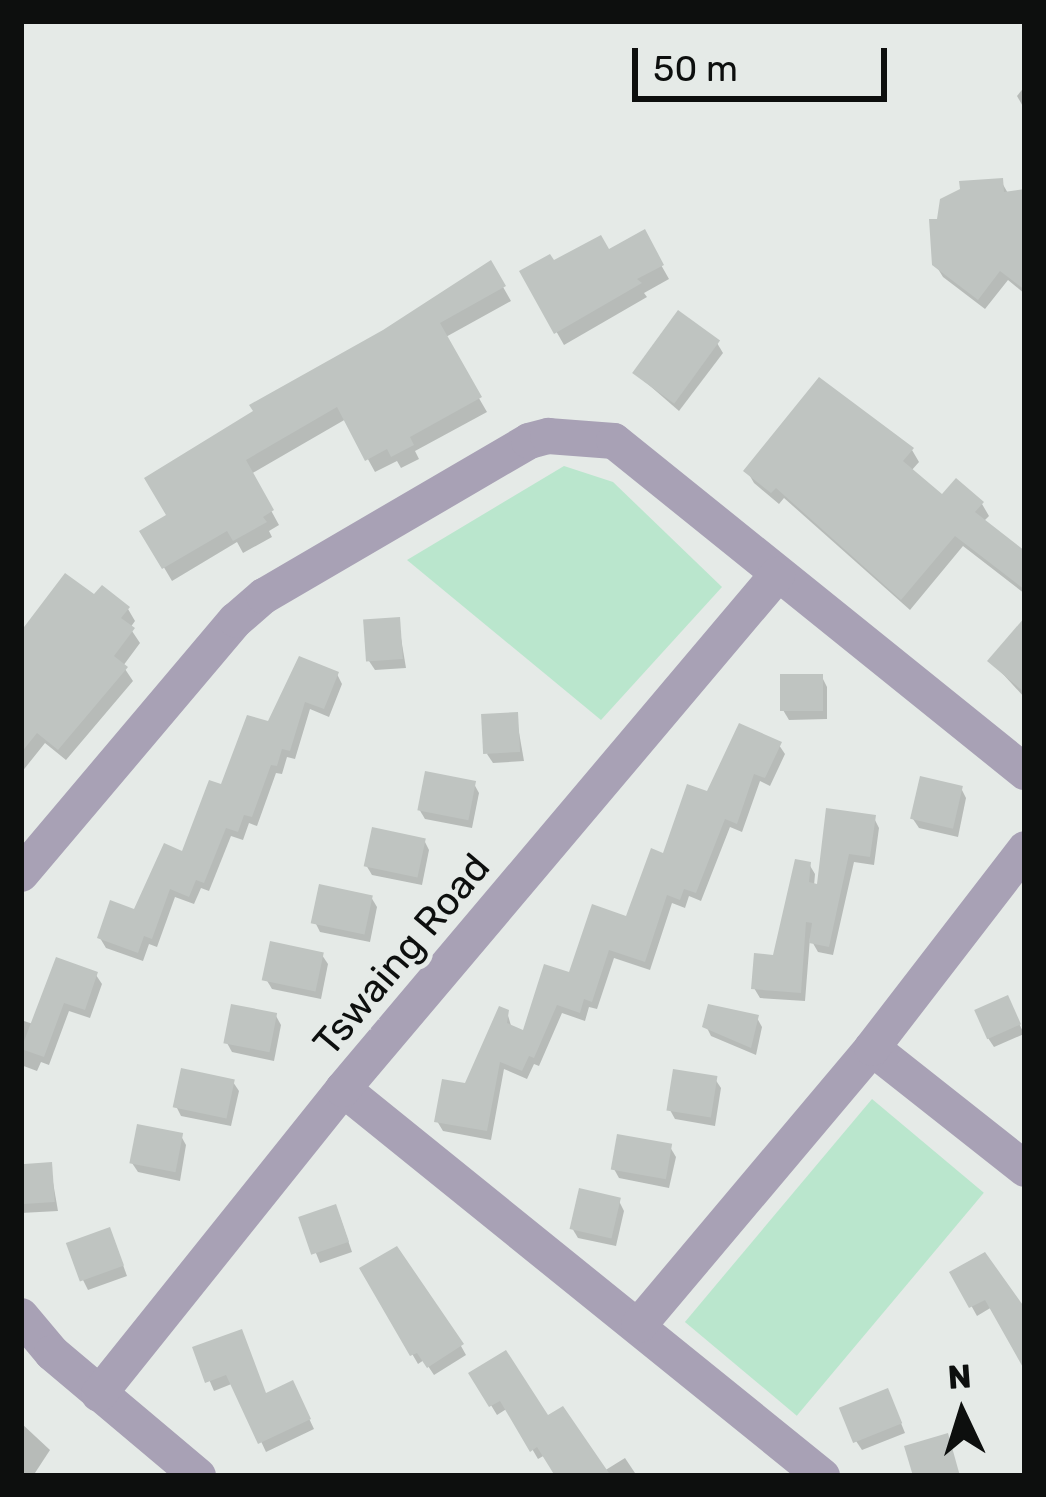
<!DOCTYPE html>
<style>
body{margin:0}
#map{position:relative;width:1046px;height:1497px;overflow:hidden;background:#e5eae7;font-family:Rubik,sans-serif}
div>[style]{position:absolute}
.green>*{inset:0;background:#bae6cd;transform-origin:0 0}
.shadow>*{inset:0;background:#0003}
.building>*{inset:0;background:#bfc4c1;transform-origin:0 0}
.street>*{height:36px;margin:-18px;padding:0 18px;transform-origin:18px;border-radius:18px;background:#a8a1b5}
span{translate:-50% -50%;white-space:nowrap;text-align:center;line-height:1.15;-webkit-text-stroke:10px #e5eae7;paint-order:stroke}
.street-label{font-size:39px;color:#0d0f0e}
.frame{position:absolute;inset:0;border:24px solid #0d0f0e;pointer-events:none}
.north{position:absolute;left:902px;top:1353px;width:120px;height:120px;-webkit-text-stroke:9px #e5eae7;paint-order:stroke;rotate:356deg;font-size:33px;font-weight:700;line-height:48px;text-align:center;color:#0d0f0e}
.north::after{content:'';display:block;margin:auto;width:42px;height:54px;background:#0d0f0e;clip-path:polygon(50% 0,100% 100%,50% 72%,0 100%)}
.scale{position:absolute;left:632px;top:48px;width:255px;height:54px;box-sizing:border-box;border:6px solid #0d0f0e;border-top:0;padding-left:15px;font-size:36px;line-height:42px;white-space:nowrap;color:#0d0f0e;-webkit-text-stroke:9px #e5eae7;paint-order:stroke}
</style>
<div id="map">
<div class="green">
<i style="clip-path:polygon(564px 466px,613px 482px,722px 587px,601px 720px,407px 560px)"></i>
<i style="left:872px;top:1099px;width:146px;height:291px;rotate:40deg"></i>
</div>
<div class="shadow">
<i style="clip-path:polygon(1025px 86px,1025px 110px,1017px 96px)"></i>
<i style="clip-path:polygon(1001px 181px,1009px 195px,1025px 192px,1025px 294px,1008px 280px,985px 309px,943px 277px,935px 264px)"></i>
<i style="clip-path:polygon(643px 233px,669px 279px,644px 293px,647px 297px,564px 345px,523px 273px,608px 253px)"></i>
<i style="clip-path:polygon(490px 264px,511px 301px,444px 338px,487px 412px,415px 451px,419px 459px,401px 468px,397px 461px,375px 472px,346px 419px,251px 474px,279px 525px,269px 531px,272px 537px,243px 553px,237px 542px,172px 581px,143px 532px,170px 516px,385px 333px)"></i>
<i style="clip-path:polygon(717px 343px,723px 353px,679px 411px,634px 372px)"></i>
<i style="clip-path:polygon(912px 450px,919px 462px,911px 471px,943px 499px,982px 504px,989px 516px,983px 522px,1025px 555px,1025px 594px,963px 546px,910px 610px,784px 498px,779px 504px,754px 483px,747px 471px)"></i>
<i style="clip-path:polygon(95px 599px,128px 609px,135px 621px,130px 628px,140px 643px,123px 666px,133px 681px,66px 760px,45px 743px,21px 773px,21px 634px)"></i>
<i style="clip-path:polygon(398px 620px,406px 668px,375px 670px,369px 661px)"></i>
<i style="clip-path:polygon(1025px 621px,1025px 698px,991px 661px)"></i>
<i style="clip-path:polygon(337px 674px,342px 684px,329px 717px,310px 709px,295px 759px,287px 757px,282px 774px,276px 773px,257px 826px,249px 823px,243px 840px,231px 836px,209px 891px,201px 888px,194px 904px,175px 897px,157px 947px,149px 944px,143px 961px,106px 948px,100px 938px,136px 913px,184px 855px,269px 725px)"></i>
<i style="clip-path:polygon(822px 677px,827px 687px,827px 719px,789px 720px,783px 710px)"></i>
<i style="clip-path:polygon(516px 715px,524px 761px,493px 763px,487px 754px)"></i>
<i style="clip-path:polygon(779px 745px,785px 754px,770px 786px,760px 781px,742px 832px,730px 827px,701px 901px,689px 896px,685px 908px,672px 903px,650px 970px,614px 958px,597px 1009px,589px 1007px,585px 1021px,562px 1013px,539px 1066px,534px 1064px,527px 1079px,504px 1069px,491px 1140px,443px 1131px,437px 1121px,467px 1086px,507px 1012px,512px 1029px,525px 1034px,571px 976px,628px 920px,709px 795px)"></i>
<i style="clip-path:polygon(474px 784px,479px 793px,472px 828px,425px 819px,419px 809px)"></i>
<i style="clip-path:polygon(961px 788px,966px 798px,958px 837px,919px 828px,913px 819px)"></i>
<i style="clip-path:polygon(874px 818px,879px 828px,874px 865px,854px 862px,833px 955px,818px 952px,810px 938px,805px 1001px,760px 998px,754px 988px,776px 958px,809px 864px,815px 874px,813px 898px)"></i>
<i style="clip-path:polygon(424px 840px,429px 850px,422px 885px,372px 875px,366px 865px)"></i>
<i style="clip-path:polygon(371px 897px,377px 907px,370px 942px,320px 932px,315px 922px)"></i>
<i style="clip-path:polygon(322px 955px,328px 964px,321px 999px,272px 989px,266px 979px)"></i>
<i style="clip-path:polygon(96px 975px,102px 984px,90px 1018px,69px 1011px,49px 1065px,41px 1062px,37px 1071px,21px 1065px,21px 1020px,33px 1024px)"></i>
<i style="clip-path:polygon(1012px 1008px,1024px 1034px,994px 1047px,988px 1038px)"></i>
<i style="clip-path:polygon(276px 1016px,281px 1025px,274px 1061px,232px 1052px,227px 1043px)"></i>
<i style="clip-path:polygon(757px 1018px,762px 1027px,756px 1055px,711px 1036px,706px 1026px)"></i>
<i style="clip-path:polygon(715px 1079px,721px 1088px,715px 1126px,675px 1119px,670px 1110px)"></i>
<i style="clip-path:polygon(233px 1082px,239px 1091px,231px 1126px,181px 1116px,176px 1106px)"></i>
<i style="clip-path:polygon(181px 1136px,186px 1145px,180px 1181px,138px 1172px,132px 1163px)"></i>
<i style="clip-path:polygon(670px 1147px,676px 1157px,669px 1188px,619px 1178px,614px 1169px)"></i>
<i style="clip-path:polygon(50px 1165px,58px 1211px,21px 1213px,21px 1167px)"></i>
<i style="clip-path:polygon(619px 1201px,624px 1211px,616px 1246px,578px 1238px,572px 1228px)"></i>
<i style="clip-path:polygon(340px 1217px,352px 1252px,320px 1263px,302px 1219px)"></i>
<i style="clip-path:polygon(114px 1240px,127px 1276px,88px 1290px,83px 1280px)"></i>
<i style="clip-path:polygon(363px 1269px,461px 1346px,466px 1355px,434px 1375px,424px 1360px,418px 1364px)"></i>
<i style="clip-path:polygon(953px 1273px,1025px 1314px,1025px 1352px,992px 1307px,977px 1316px)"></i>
<i style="clip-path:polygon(196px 1349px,266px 1396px,297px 1393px,314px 1429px,266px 1452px,234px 1383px,214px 1391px)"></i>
<i style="clip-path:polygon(472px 1374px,547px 1419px,604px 1471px,625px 1458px,637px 1476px,580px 1476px,545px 1455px,538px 1459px,508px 1408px,497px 1415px)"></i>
<i style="clip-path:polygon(892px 1401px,905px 1433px,862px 1450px,856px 1441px)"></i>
<i style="clip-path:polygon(21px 1423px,50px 1450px,33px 1476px,21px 1476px)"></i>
</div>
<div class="building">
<i style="clip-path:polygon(1003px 178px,1004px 192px,1025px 189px,1025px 290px,1000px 271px,978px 300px,932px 265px,929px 219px,937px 219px,940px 199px,960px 189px,959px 181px)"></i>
<i style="clip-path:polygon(645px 229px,664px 265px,637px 279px,642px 283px,554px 334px,519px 271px,550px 254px,554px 260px,601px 235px,609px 249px)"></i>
<i style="clip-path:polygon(491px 260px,506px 286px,440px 323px,482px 397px,410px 437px,414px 445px,391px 457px,387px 449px,365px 461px,337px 407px,246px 460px,274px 510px,263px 517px,267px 522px,233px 541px,227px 531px,162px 569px,139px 531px,166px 515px,144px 478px,253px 411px,249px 405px,383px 330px)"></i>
<i style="left:678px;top:310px;width:52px;height:78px;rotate:36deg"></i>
<i style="clip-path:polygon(819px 377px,914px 448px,903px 461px,942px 494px,956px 478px,984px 502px,975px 512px,1025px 551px,1025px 590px,955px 536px,901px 600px,776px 488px,771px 493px,743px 471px)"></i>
<i style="clip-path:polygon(65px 573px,94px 594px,102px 585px,130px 607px,121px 618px,135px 628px,114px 656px,128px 667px,58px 750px,37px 733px,21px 753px,21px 631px)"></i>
<i style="left:400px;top:617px;width:42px;height:37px;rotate:86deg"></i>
<i style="clip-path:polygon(1025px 617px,1025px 693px,987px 661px)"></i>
<i style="clip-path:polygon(299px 656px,339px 672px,324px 709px,305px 702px,290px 751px,282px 749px,277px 766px,271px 765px,252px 817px,244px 815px,238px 832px,226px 828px,204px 883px,196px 880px,189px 897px,170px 889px,152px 939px,144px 936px,138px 953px,97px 938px,110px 900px,134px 909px,164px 843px,182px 851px,209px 780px,221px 784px,247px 715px,268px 721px)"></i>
<i style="left:780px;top:674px;width:43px;height:37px"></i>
<i style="left:518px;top:712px;width:40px;height:37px;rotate:87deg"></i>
<i style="clip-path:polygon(739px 723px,782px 742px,765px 778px,754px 774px,737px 824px,725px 819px,696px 893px,684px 889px,680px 900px,667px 895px,645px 962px,609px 950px,592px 1002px,584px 999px,580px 1013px,557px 1005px,534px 1058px,529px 1056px,522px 1071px,500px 1062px,487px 1131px,434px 1122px,442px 1079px,465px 1083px,499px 1006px,509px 1010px,507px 1023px,523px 1030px,544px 964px,569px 972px,592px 904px,626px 916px,651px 848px,663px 853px,687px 784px,707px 791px)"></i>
<i style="left:425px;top:771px;width:52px;height:40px;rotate:11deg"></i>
<i style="left:920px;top:776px;width:44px;height:44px;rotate:13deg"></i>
<i style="clip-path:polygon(826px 808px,876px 815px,870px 857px,849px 854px,829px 947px,809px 943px,812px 923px,806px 922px,801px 993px,751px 989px,754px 953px,773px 955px,795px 859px,811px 862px,809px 882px,817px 884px)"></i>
<i style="left:372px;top:827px;width:55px;height:40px;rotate:12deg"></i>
<i style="left:319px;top:884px;width:55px;height:40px;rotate:12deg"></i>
<i style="left:270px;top:941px;width:55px;height:40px;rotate:12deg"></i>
<i style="clip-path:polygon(56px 957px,98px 972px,85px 1010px,64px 1003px,44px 1057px,21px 1049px)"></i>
<i style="left:1008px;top:995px;width:32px;height:37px;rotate:66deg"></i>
<i style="left:231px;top:1004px;width:47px;height:40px;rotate:11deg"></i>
<i style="clip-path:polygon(708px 1004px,759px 1015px,751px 1048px,702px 1027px)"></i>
<i style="left:181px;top:1068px;width:55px;height:40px;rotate:12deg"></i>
<i style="left:673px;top:1069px;width:45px;height:42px;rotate:9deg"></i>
<i style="left:137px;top:1124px;width:47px;height:40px;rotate:11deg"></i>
<i style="left:617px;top:1134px;width:56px;height:36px;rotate:10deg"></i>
<i style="left:52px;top:1162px;width:40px;height:31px;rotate:86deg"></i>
<i style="left:579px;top:1188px;width:43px;height:42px;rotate:13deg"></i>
<i style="left:336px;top:1204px;width:40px;height:40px;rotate:71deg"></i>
<i style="left:110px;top:1227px;width:41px;height:47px;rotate:70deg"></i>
<i style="clip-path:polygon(397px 1246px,464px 1344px,427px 1368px,417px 1353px,410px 1356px,359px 1268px)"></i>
<i style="clip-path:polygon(985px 1252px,1025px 1308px,1025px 1371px,985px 1300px,969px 1308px,949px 1272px)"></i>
<i style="clip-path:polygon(242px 1329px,266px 1393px,293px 1380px,311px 1419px,258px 1444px,226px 1375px,205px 1383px,192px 1347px)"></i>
<i style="clip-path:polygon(506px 1350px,548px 1415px,563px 1406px,611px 1476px,555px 1476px,537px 1447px,530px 1452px,500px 1401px,489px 1407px,468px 1373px)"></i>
<i style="left:888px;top:1388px;width:38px;height:53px;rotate:68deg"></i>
<i style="clip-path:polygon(948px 1433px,960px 1476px,913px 1476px,904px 1446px)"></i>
</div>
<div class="street">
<i style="left:21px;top:874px;width:333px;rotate:-49.8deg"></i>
<i style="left:236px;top:620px;width:37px;rotate:-41deg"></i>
<i style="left:264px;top:596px;width:307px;rotate:-30.3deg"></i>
<i style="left:529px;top:441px;width:20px;rotate:-15deg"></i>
<i style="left:548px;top:436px;width:66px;rotate:4.3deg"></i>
<i style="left:614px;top:441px;width:528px;rotate:38.85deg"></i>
<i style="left:872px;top:1048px;width:195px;rotate:38.3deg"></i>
<i style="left:343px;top:1089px;width:616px;rotate:38.94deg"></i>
<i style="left:21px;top:1316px;width:48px;rotate:50deg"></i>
<i style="left:52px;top:1353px;width:191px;rotate:40.1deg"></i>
<i style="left:639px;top:1325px;width:362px;rotate:-49.9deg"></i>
<i style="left:872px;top:1048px;width:251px;rotate:-52.4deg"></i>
<i style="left:99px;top:1394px;width:391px;rotate:-51.3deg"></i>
<i style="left:343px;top:1089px;width:673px;rotate:-49.82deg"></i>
</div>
<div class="street-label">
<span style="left:402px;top:955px;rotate:-50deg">Tswaing Road</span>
</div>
<div class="frame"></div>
<div class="north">N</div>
<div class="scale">50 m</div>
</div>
